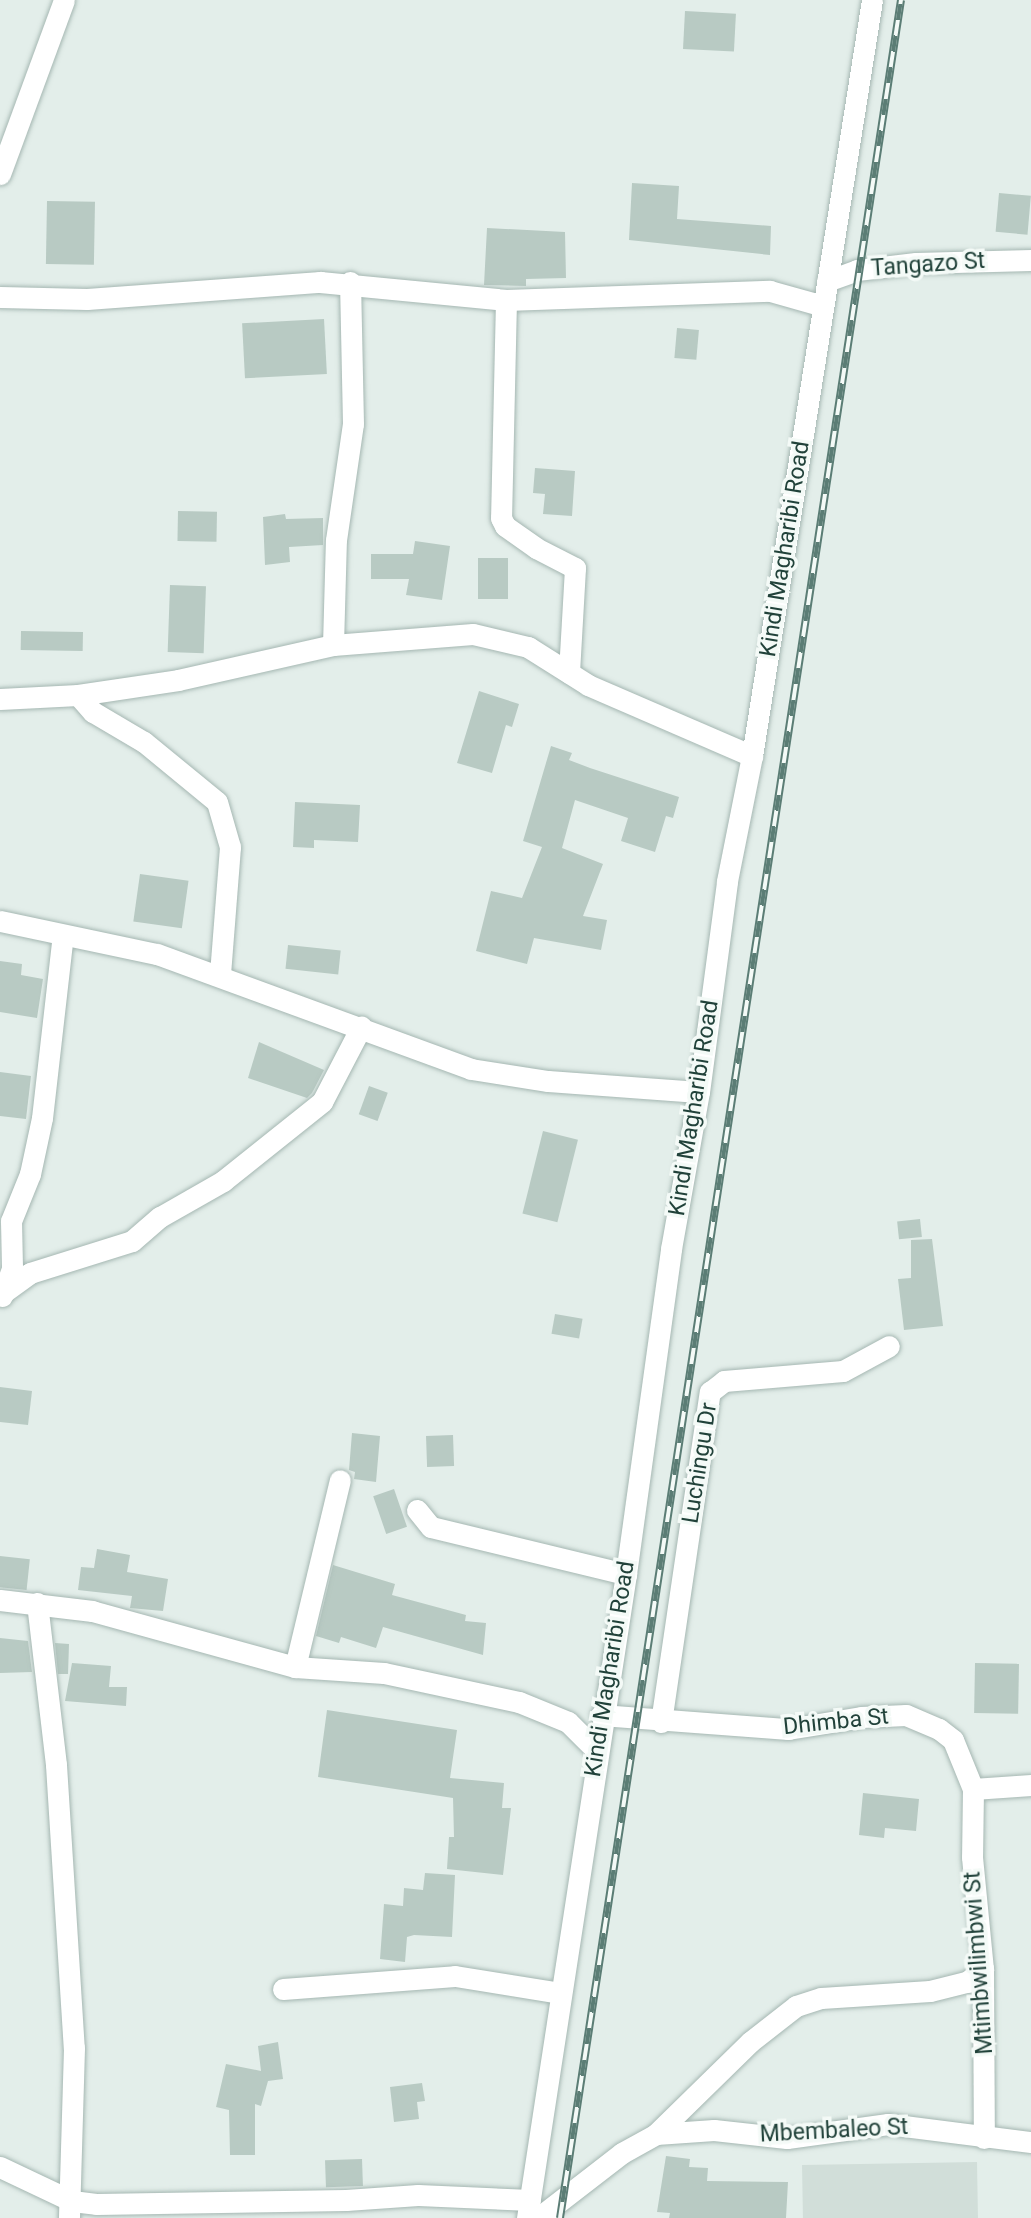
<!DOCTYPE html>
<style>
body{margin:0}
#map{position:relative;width:1031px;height:2218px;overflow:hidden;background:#e3eeea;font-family:Roboto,sans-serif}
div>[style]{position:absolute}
.built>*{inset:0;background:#d1ded9;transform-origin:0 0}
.building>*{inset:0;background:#b8cac3;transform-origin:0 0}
.roads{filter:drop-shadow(0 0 2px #a5b7b2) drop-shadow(0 0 2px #a5b7b2)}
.minor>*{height:21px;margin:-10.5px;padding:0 10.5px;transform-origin:10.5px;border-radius:10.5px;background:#fff}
.rail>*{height:8px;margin-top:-4px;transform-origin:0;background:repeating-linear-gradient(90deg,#f4faf7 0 16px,#5b7d75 0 32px);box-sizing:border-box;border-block:2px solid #5b7d75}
span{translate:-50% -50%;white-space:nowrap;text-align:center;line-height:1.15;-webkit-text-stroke:7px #f4faf7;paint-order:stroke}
.street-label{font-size:23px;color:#21423a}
</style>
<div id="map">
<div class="built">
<i style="left:977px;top:2162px;width:56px;height:175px;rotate:89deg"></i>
</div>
<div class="building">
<i style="left:685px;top:11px;width:51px;height:38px;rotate:3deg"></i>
<i style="clip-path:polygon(632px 183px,679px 186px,677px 219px,771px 226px,770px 255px,629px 240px)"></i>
<i style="left:999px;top:193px;width:32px;height:39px;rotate:5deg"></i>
<i style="left:47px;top:201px;width:48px;height:63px;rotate:1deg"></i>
<i style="clip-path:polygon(487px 228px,565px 232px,566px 278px,526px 279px,526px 286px,484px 285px)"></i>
<i style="left:324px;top:319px;width:55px;height:82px;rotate:87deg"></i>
<i style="left:677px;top:328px;width:22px;height:30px;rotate:5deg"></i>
<i style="clip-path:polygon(535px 468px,575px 471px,572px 516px,543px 514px,545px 494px,533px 493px)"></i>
<i style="left:178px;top:511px;width:39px;height:30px;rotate:1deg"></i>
<i style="clip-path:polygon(285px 514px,286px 519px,323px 518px,323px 545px,289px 547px,290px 562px,265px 565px,263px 517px)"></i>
<i style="clip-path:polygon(415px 541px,450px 546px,442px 600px,406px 595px,409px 579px,371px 579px,371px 554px,413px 554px)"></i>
<i style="left:478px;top:558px;width:30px;height:41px"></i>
<i style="left:170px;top:585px;width:36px;height:67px;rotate:2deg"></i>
<i style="left:21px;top:631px;width:62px;height:19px;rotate:1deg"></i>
<i style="clip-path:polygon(479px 691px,519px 704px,512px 727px,506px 725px,492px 773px,457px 763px)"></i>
<i style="clip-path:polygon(551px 746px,572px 753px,569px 760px,590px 768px,679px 797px,673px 818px,666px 816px,655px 852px,621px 841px,628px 818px,575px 800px,562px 848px,603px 864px,583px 916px,607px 920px,601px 950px,534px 938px,527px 964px,476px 951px,491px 891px,522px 898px,542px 847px,523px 841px)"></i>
<i style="clip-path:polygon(295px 802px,360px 805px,358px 842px,314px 840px,314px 848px,293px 847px)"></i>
<i style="left:140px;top:874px;width:49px;height:48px;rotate:8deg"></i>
<i style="left:288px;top:945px;width:53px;height:24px;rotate:6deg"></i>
<i style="clip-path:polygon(0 961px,22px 964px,21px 975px,43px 979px,37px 1018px,0 1012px)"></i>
<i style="clip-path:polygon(259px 1042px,324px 1070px,312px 1093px,307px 1098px,248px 1078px)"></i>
<i style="clip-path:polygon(0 1072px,31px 1076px,26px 1119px,0 1116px)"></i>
<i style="left:369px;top:1086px;width:20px;height:30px;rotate:20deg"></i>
<i style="left:543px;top:1131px;width:36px;height:85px;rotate:14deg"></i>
<i style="left:920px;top:1219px;width:18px;height:23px;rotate:84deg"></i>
<i style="clip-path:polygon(932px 1239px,943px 1326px,904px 1330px,898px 1279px,911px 1278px,911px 1240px)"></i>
<i style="left:555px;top:1314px;width:28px;height:20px;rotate:10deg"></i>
<i style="clip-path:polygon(0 1387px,32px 1391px,28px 1425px,0 1422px)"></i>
<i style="clip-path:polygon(352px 1433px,380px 1436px,376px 1482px,354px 1479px,355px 1472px,349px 1470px)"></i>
<i style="left:453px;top:1435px;width:31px;height:27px;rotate:88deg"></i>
<i style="left:394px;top:1489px;width:40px;height:22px;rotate:71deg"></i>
<i style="clip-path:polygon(97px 1549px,130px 1555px,127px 1572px,168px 1579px,163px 1611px,130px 1608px,132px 1596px,78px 1590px,81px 1567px,94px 1568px)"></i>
<i style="left:0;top:1556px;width:30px;height:31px;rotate:6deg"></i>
<i style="clip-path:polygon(333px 1565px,395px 1584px,392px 1595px,466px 1615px,465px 1621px,486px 1623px,483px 1655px,383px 1627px,376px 1648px,341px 1637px,339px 1643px,316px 1636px)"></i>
<i style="clip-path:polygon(0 1638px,28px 1641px,32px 1672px,0 1673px)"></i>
<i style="clip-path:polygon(55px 1643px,69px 1644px,68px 1674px,58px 1674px)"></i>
<i style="clip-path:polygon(72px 1663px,111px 1666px,109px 1687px,127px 1687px,126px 1706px,65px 1701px)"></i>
<i style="left:975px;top:1663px;width:44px;height:50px;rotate:1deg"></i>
<i style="clip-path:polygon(327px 1710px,457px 1730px,450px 1778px,504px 1783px,502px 1808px,511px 1808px,503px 1875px,447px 1869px,449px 1837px,454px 1837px,453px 1798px,318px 1777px)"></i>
<i style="clip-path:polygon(863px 1793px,919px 1799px,916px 1831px,885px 1828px,884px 1838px,859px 1835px)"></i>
<i style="clip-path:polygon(425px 1873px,455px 1875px,452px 1937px,414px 1935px,407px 1937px,405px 1962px,380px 1959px,384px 1904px,403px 1906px,404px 1888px,423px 1890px)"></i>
<i style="clip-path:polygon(278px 2042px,283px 2079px,268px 2081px,261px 2106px,255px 2104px,255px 2155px,230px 2155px,229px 2110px,216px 2107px,226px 2064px,261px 2071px,258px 2046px)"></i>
<i style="clip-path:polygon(422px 2083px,425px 2101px,417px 2102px,419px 2119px,394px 2122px,390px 2087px)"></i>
<i style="clip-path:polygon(666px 2156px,690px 2159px,689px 2167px,708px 2168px,707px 2181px,788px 2182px,786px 2218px,669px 2218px,670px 2213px,657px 2212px)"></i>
<i style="left:362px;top:2159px;width:27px;height:37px;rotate:88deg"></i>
</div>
<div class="roads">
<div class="minor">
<i style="left:0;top:174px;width:185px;rotate:-69.8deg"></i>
<i style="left:827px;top:281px;width:32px;rotate:-20deg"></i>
<i style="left:857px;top:270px;width:59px;rotate:-6.8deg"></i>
<i style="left:916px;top:263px;width:115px;rotate:-1.5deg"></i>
<i style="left:0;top:297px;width:87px;rotate:1.3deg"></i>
<i style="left:87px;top:299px;width:234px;rotate:-4.2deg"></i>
<i style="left:320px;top:282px;width:187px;rotate:5.5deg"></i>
<i style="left:506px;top:300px;width:264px;rotate:-2deg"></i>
<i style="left:770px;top:291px;width:55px;rotate:15.8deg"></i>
<i style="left:506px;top:300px;width:218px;rotate:91.3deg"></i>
<i style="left:501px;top:518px;width:9px;rotate:63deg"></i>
<i style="left:505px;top:526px;width:38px;rotate:35deg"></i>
<i style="left:536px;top:548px;width:44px;rotate:27.1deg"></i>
<i style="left:575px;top:568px;width:105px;rotate:93.3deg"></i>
<i style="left:333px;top:645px;width:105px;rotate:-88.4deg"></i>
<i style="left:336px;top:540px;width:117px;rotate:-81.7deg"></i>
<i style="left:353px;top:424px;width:142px;rotate:-91.2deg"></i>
<i style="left:78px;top:695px;width:23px;rotate:49deg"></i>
<i style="left:93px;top:712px;width:59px;rotate:30.5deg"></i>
<i style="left:144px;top:742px;width:94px;rotate:39.4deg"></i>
<i style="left:217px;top:802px;width:47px;rotate:73.9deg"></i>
<i style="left:230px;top:847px;width:128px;rotate:94.5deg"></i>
<i style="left:0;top:699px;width:78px;rotate:-2.9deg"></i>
<i style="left:78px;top:695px;width:101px;rotate:-8.5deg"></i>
<i style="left:178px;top:680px;width:159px;rotate:-12.7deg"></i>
<i style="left:333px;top:645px;width:140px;rotate:-4.5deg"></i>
<i style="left:473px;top:634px;width:57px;rotate:13.3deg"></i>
<i style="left:528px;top:647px;width:71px;rotate:32.3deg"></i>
<i style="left:588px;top:685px;width:179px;rotate:23.4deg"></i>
<i style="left:0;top:921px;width:160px;rotate:11.9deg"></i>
<i style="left:157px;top:954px;width:334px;rotate:20.1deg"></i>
<i style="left:471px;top:1069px;width:78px;rotate:8.9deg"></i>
<i style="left:548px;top:1081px;width:151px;rotate:4.2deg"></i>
<i style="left:4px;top:1292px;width:32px;rotate:-36deg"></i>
<i style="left:30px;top:1273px;width:107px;rotate:-17.4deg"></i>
<i style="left:132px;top:1241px;width:37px;rotate:-41deg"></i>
<i style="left:160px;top:1217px;width:73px;rotate:-29.7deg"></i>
<i style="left:223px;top:1181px;width:127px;rotate:-38.6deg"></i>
<i style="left:322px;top:1102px;width:85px;rotate:-62.5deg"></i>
<i style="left:2px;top:1296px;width:30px;rotate:-70deg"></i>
<i style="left:12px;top:1268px;width:47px;rotate:-91.2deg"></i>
<i style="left:11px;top:1221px;width:51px;rotate:-68deg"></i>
<i style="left:30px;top:1174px;width:57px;rotate:-77.9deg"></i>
<i style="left:42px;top:1118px;width:184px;rotate:-83.5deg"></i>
<i style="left:417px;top:1510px;width:22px;rotate:51deg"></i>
<i style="left:431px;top:1527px;width:201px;rotate:13.6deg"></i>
<i style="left:0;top:1600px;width:93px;rotate:6.8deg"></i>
<i style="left:92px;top:1611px;width:211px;rotate:15.4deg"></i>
<i style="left:295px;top:1667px;width:89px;rotate:3.9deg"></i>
<i style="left:384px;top:1673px;width:138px;rotate:12.1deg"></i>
<i style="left:519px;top:1702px;width:53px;rotate:22.2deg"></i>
<i style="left:568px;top:1722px;width:40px;rotate:45deg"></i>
<i style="left:37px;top:1603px;width:163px;rotate:83.3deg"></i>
<i style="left:56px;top:1765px;width:284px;rotate:86.4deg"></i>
<i style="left:74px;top:2048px;width:170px;rotate:91.7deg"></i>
<i style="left:295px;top:1667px;width:192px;rotate:-76.5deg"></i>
<i style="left:601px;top:1715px;width:188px;rotate:4.3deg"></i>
<i style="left:788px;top:1729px;width:74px;rotate:-9.3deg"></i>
<i style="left:861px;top:1717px;width:45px;rotate:-2.5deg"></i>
<i style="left:906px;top:1715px;width:36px;rotate:23deg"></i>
<i style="left:939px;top:1729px;width:18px;rotate:38deg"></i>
<i style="left:953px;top:1740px;width:53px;rotate:67.8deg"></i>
<i style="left:973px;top:1789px;width:58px;rotate:-3.9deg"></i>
<i style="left:661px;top:1722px;width:334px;rotate:-81.6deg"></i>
<i style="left:710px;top:1392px;width:18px;rotate:-38deg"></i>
<i style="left:724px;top:1381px;width:119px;rotate:-4.8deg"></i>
<i style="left:843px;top:1371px;width:52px;rotate:-28.5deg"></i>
<i style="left:973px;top:1789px;width:68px;rotate:90.8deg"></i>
<i style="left:972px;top:1857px;width:113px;rotate:84.4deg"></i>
<i style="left:983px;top:1969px;width:169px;rotate:89.7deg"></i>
<i style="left:283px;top:1989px;width:172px;rotate:-4.3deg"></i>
<i style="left:455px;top:1976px;width:106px;rotate:9.2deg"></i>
<i style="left:656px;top:2134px;width:132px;rotate:-44.4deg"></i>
<i style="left:750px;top:2042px;width:58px;rotate:-38deg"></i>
<i style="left:796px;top:2006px;width:26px;rotate:-18deg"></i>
<i style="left:821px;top:1998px;width:109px;rotate:-3.7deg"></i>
<i style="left:930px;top:1991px;width:38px;rotate:-14deg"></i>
<i style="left:967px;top:1982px;width:21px;rotate:-39deg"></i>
<i style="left:0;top:2167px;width:80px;rotate:25.3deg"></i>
<i style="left:72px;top:2201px;width:24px;rotate:7deg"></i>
<i style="left:96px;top:2204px;width:250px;rotate:-0.9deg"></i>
<i style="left:346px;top:2200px;width:72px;rotate:-4deg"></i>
<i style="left:418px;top:2195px;width:112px;rotate:2.6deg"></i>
<i style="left:527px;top:2218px;width:652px;rotate:-81.26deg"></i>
<i style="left:626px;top:1574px;width:328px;rotate:-82.1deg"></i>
<i style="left:671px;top:1249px;width:159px;rotate:-79.9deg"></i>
<i style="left:699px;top:1092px;width:213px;rotate:-82.4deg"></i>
<i style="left:727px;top:881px;width:127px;rotate:-78.7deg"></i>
<i style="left:752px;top:756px;width:765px;rotate:-80.98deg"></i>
<i style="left:538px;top:2218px;width:106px;rotate:-37.7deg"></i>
<i style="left:622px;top:2153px;width:39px;rotate:-29deg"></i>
<i style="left:656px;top:2134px;width:58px;rotate:-3.9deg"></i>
<i style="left:714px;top:2130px;width:73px;rotate:6.3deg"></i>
<i style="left:787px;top:2138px;width:102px;rotate:-7.9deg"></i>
<i style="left:888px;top:2124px;width:144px;rotate:7.2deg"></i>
</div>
</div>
<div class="rail">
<i style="left:560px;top:2218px;width:2244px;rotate:-81.26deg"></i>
</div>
<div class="street-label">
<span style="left:928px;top:265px;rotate:-4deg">Tangazo St</span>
<span style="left:785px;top:549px;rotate:-81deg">Kindi Magharibi Road</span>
<span style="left:694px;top:1108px;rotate:-81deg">Kindi Magharibi Road</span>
<span style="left:700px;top:1463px;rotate:-81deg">Luchingu Dr</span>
<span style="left:610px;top:1669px;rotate:-81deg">Kindi Magharibi Road</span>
<span style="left:836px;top:1722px;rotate:-6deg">Dhimba St</span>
<span style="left:979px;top:1963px;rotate:-94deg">Mtimbwilimbwi St</span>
<span style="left:834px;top:2131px;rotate:-3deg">Mbembaleo St</span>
</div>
</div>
